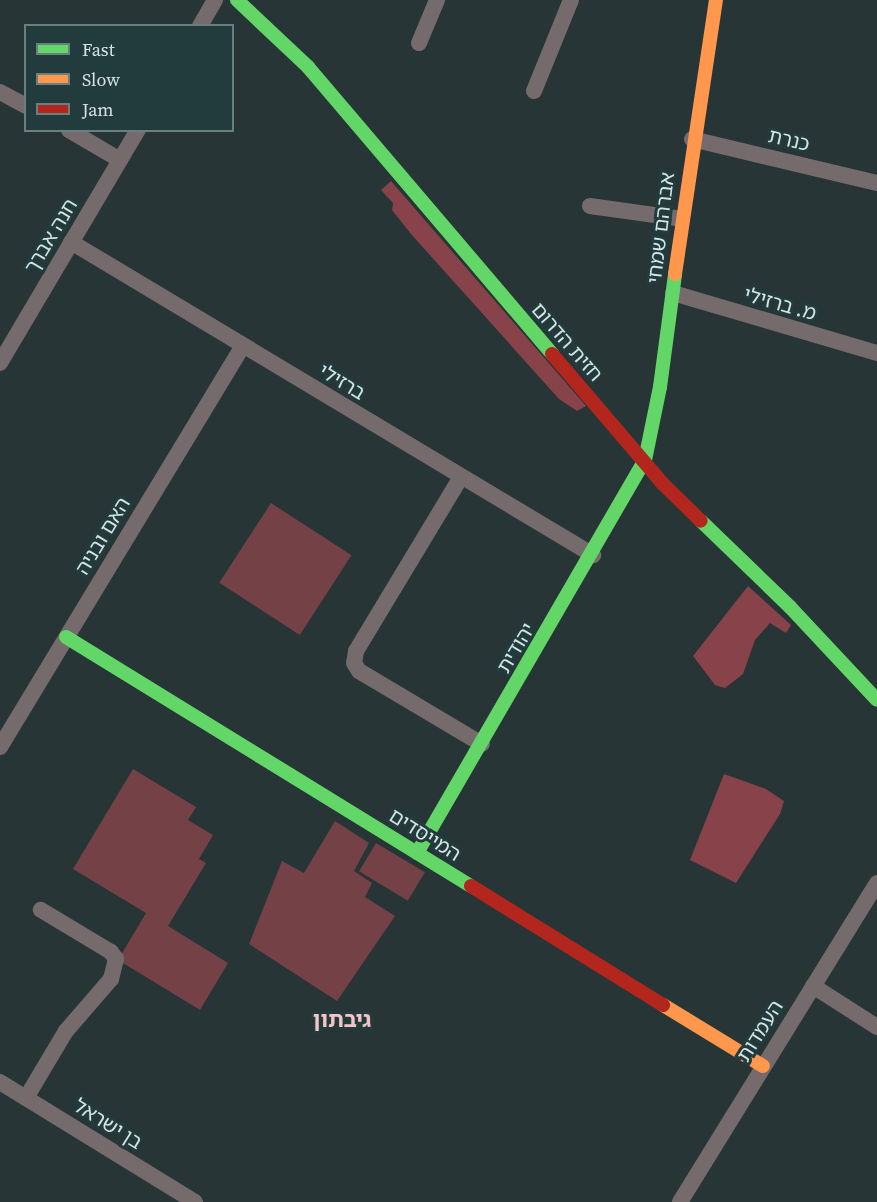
<!DOCTYPE html>
<meta charset="utf-8">
<style>
body{margin:0}
#map{position:relative;width:877px;height:1202px;overflow:hidden;background:#283536;font-family:"Source Serif 4","Noto Sans Hebrew",serif}
div>[style]{position:absolute}
.green>*{inset:0;background:#734146;transform-origin:0 0}
.forest>*{inset:0;background:#87424a}
.street>*{height:16px;margin:-8px;padding:0 8px;transform-origin:8px;border-radius:8px;background:#766b6c}
.fast>*{height:14px;margin:-7px;padding:0 7px;transform-origin:7px;border-radius:7px;background:#63d668}
.slow>*{height:14px;margin:-7px;padding:0 7px;transform-origin:7px;border-radius:7px;background:#ff974d}
.jam>*{height:14px;margin:-7px;padding:0 7px;transform-origin:7px;border-radius:7px;background:#b3261e}
span{translate:-50% -50%;white-space:nowrap;text-align:center;line-height:1.15;-webkit-text-stroke:6px #223b3c;paint-order:stroke}
.street-label{font-size:20px;color:#d6e4e5}
.quarter-label{font-size:22px;color:#f7c3c5;font-weight:700}
.legend{position:absolute;left:24px;top:24px;width:210px;height:108px;box-sizing:border-box;background:#223b3c;border:2px solid #6a7f80;margin:0;padding:8px 10px;list-style:none;font-size:18px;color:#d6e4e5}
.legend li{display:flex;align-items:center;gap:12px;height:30px}
.legend b{width:30px;border:2px solid #6a7f80}
</style>
<div id="map">
<div class="green">
<i style="left:271px;top:503px;width:96px;height:95px;rotate:33deg"></i>
<i style="clip-path:polygon(133px 769px,196px 807px,188px 820px,213px 835px,199px 859px,206px 863px,168px 926px,228px 963px,200px 1010px,118px 960px,146px 913px,73px 869px)"></i>
<i style="clip-path:polygon(335px 821px,369px 843px,354px 871px,372px 883px,365px 897px,395px 916px,337px 1001px,249px 944px,282px 861px,304px 873px)"></i>
<i style="left:376px;top:843px;width:57px;height:33px;rotate:31deg"></i>
</div>
<div class="forest">
<i style="clip-path:polygon(391px 181px,586px 406px,577px 411px,559px 399px,411px 234px,392px 210px,393px 203px,381px 190px)"></i>
<i style="clip-path:polygon(748px 586px,791px 625px,786px 633px,770px 623px,755px 640px,743px 674px,725px 688px,715px 685px,693px 656px)"></i>
<i style="clip-path:polygon(724px 774px,766px 789px,784px 801px,780px 814px,736px 883px,690px 860px)"></i>
</div>
<div class="street">
<i style="left:200px;top:26px;width:30px;rotate:-60deg"></i>
<i style="left:419px;top:43px;width:47px;rotate:-67.3deg"></i>
<i style="left:534px;top:91px;width:98px;rotate:-67.9deg"></i>
<i style="left:0;top:92px;width:30px;rotate:28deg"></i>
<i style="left:69px;top:130px;width:59px;rotate:30.5deg"></i>
<i style="left:692px;top:139px;width:190px;rotate:13.4deg"></i>
<i style="left:590px;top:206px;width:93px;rotate:8deg"></i>
<i style="left:71px;top:242px;width:609px;rotate:30.95deg"></i>
<i style="left:673px;top:293px;width:213px;rotate:16.4deg"></i>
<i style="left:0;top:363px;width:271px;rotate:-59.4deg"></i>
<i style="left:461px;top:477px;width:203px;rotate:121.1deg"></i>
<i style="left:356px;top:651px;width:12px;rotate:99deg"></i>
<i style="left:354px;top:663px;width:9px;rotate:58deg"></i>
<i style="left:359px;top:671px;width:143px;rotate:30.7deg"></i>
<i style="left:0;top:747px;width:468px;rotate:-58.8deg"></i>
<i style="left:813px;top:986px;width:76px;rotate:32.6deg"></i>
<i style="left:0;top:1082px;width:229px;rotate:31.6deg"></i>
<i style="left:26px;top:1098px;width:78px;rotate:-59.2deg"></i>
<i style="left:66px;top:1031px;width:69px;rotate:-49.1deg"></i>
<i style="left:111px;top:979px;width:21px;rotate:-76deg"></i>
<i style="left:116px;top:959px;width:9px;rotate:-126deg"></i>
<i style="left:111px;top:952px;width:82px;rotate:-149deg"></i>
<i style="left:680px;top:1202px;width:375px;rotate:-58.3deg"></i>
</div>
<div class="fast">
<i style="left:237px;top:0;width:98px;rotate:43.3deg"></i>
<i style="left:308px;top:67px;width:377px;rotate:49.6deg"></i>
<i style="left:701px;top:521px;width:124px;rotate:44deg"></i>
<i style="left:790px;top:607px;width:127px;rotate:46.9deg"></i>
<i style="left:66px;top:637px;width:475px;rotate:31.6deg"></i>
<i style="left:417px;top:853px;width:454px;rotate:-59.9deg"></i>
<i style="left:645px;top:460px;width:75px;rotate:-78.4deg"></i>
<i style="left:660px;top:387px;width:114px;rotate:-82.4deg"></i>
</div>
<div class="slow">
<i style="left:675px;top:274px;width:277px;rotate:-81.5deg"></i>
<i style="left:663px;top:1005px;width:117px;rotate:31.4deg"></i>
</div>
<div class="jam">
<i style="left:552px;top:354px;width:170px;rotate:49.5deg"></i>
<i style="left:662px;top:483px;width:54px;rotate:44.3deg"></i>
<i style="left:471px;top:886px;width:226px;rotate:31.8deg"></i>
</div>
<div class="street-label">
<span style="left:789px;top:140px;rotate:13deg">כנרת</span>
<span style="left:661px;top:228px;rotate:-83deg">אברהם שמחי</span>
<span style="left:51px;top:236px;rotate:-59deg">חנה אברך</span>
<span style="left:780px;top:304px;rotate:16deg">מ. ברזילי</span>
<span style="left:567px;top:342px;rotate:49deg">חזית הדרום</span>
<span style="left:342px;top:382px;rotate:31deg">ברזילי</span>
<span style="left:103px;top:536px;rotate:-59deg">האם ובניה</span>
<span style="left:516px;top:648px;rotate:-59deg">יהודית</span>
<span style="left:425px;top:835px;rotate:32deg">המייסדים</span>
<span style="left:760px;top:1031px;rotate:-58deg">העמדות</span>
<span style="left:108px;top:1124px;rotate:32deg">בן ישראל</span>
</div>
<div class="quarter-label">
<span style="left:342px;top:1020px">גיבתון</span>
</div>
<ul class="legend">
<li><b style="height:8px;background:#63d668"></b>Fast</li>
<li><b style="height:8px;background:#ff974d"></b>Slow</li>
<li><b style="height:8px;background:#b3261e"></b>Jam</li>
</ul>
</div>
